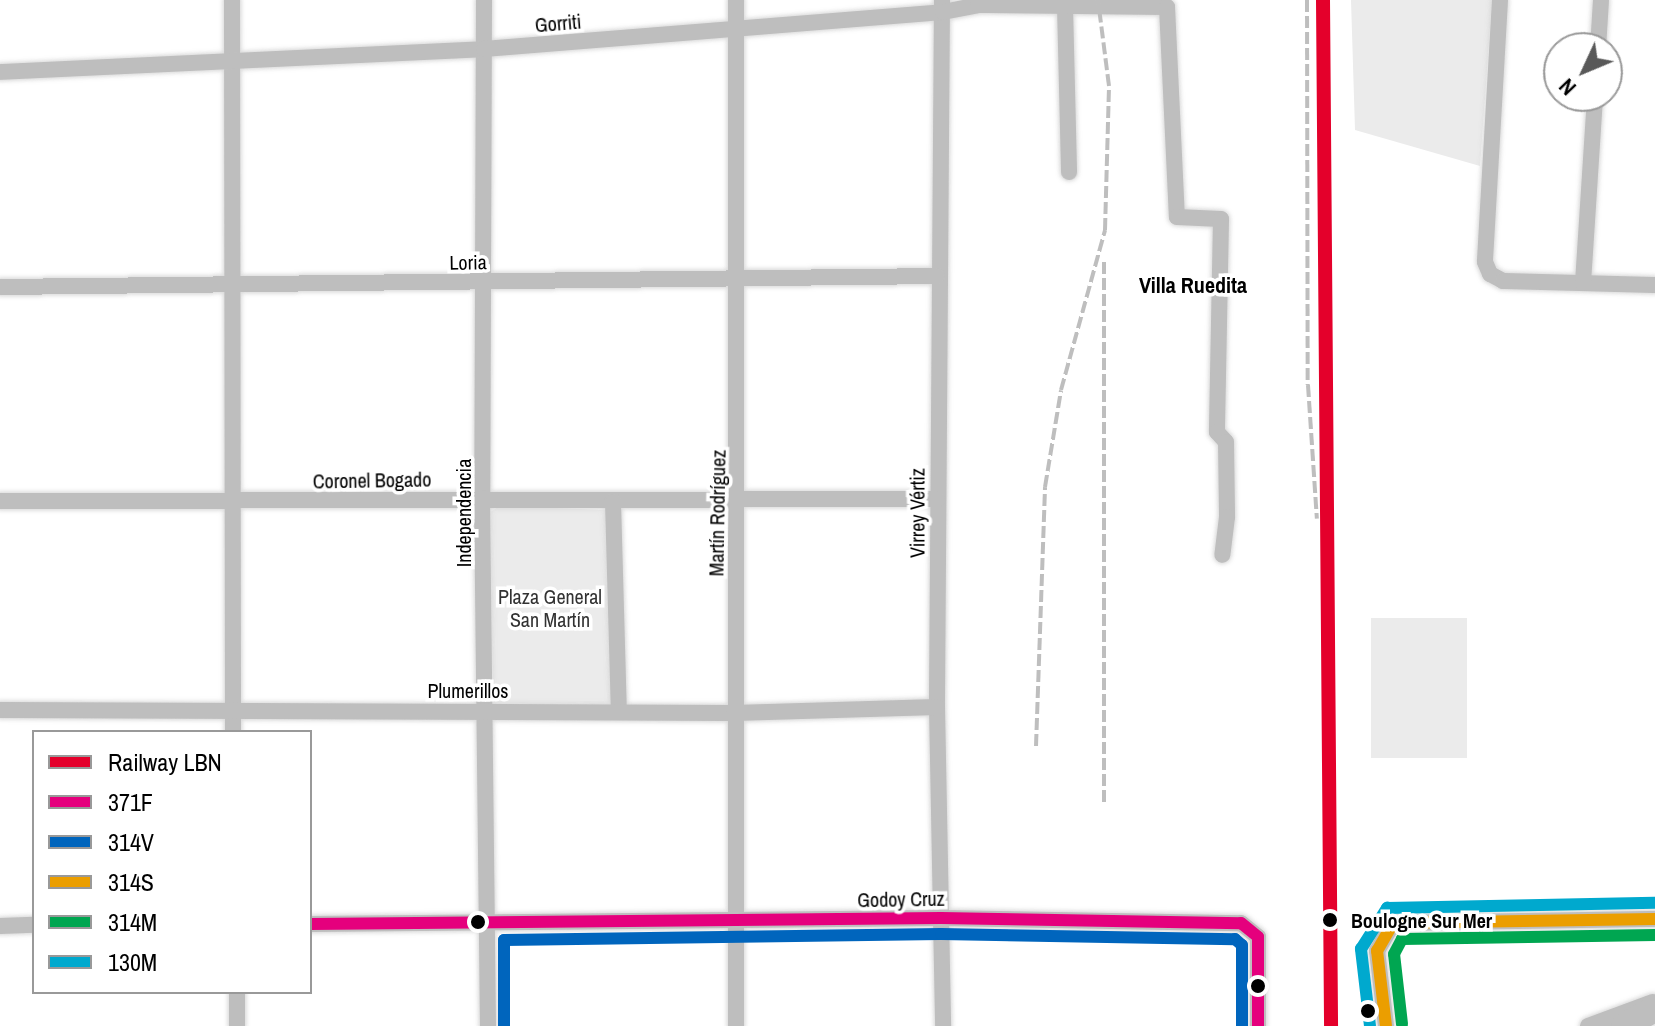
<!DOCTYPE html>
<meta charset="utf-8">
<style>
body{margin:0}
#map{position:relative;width:1655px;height:1026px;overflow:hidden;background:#fff;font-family:"Archivo Narrow",sans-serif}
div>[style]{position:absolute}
.green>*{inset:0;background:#ebebeb;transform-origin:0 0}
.roads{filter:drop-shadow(0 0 2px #dbdbdb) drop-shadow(0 0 2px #dbdbdb)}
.minor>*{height:16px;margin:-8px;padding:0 8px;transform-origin:8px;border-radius:8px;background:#bebebe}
.primary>*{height:26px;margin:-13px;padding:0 13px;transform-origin:13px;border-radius:13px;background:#bebebe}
.rail>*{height:4px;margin-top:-2px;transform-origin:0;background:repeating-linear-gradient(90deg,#bebebe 0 12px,transparent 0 16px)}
.bus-1>*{height:12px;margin:-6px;padding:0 6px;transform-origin:6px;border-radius:6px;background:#e5007d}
.bus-2>*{height:12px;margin:-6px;padding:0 6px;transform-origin:6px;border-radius:6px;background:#0065bd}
.bus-3>*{height:12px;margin:-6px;padding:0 6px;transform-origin:6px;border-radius:6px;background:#eb9e00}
.bus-4>*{height:12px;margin:-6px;padding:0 6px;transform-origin:6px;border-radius:6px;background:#00a651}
.bus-5>*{height:12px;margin:-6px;padding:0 6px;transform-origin:6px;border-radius:6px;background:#00a9ce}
.rail-1>*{height:14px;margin:-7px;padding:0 7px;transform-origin:7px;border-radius:7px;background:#e4002b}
.dots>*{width:22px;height:22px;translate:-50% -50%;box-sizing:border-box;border:4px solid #fff;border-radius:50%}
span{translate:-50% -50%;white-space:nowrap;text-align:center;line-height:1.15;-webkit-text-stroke:7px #fff;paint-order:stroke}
.street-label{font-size:20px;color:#000}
.park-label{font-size:20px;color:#323232}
.stop-label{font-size:20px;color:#000;font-weight:700}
.left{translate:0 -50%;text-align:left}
.neighbourhood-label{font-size:22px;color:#000;font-weight:700}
.legend{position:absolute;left:32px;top:730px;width:280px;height:264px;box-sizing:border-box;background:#fff;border:2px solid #999;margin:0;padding:10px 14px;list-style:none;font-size:24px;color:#000}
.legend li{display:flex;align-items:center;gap:16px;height:40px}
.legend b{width:40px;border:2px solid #999}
.north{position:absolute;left:1543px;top:32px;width:80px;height:80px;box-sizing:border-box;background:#fff;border:2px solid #999;border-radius:50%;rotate:226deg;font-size:22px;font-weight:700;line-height:32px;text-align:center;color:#000}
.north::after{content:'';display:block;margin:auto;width:28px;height:36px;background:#595959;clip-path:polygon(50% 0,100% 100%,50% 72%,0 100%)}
</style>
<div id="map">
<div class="green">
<i style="clip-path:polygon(1351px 0,1492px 0,1480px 166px,1355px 130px)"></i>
<i style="clip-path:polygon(500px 506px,606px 510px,612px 707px,493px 705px,490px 512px)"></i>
<i style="left:1371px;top:618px;width:96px;height:140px"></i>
</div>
<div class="roads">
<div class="minor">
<i style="left:232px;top:0;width:732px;rotate:89.92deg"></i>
<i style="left:484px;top:0;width:498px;rotate:90.2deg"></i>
<i style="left:482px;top:498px;width:528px;rotate:89.35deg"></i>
<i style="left:942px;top:0;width:707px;rotate:90.41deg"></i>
<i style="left:937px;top:707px;width:319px;rotate:88.9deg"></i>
<i style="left:1500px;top:0;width:262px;rotate:93.3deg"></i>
<i style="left:1485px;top:262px;width:13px;rotate:67deg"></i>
<i style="left:1490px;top:274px;width:15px;rotate:28deg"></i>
<i style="left:1503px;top:281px;width:152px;rotate:1.5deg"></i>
<i style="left:1065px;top:6px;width:166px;rotate:88.6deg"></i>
<i style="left:1598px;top:48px;width:48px;rotate:-86.4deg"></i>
<i style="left:0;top:72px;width:485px;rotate:-2.7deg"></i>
<i style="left:484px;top:49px;width:460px;rotate:-4.6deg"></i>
<i style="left:943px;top:12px;width:36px;rotate:-11deg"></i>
<i style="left:978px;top:5px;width:189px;rotate:0.6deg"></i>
<i style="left:1167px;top:7px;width:210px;rotate:87.3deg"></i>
<i style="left:1177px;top:217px;width:44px;rotate:2.6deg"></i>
<i style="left:1221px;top:219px;width:213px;rotate:91.1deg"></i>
<i style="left:1217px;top:432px;width:13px;rotate:48deg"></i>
<i style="left:1226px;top:442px;width:75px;rotate:89.2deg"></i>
<i style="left:1227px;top:517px;width:38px;rotate:97deg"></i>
<i style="left:1583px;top:283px;width:187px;rotate:-86.3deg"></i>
<i style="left:0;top:287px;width:937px;rotate:-0.67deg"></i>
<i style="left:0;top:501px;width:937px;rotate:-0.12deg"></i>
<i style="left:613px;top:502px;width:209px;rotate:88.4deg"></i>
<i style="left:0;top:710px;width:734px;rotate:0.23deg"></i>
<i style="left:734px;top:713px;width:203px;rotate:-1.7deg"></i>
<i style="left:310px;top:924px;width:631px;rotate:-0.54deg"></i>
<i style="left:941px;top:918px;width:300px;rotate:1deg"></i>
<i style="left:1241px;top:923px;width:22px;rotate:39deg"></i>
<i style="left:1258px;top:937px;width:89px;rotate:90deg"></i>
<i style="left:0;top:926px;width:34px;rotate:-2deg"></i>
<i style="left:237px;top:992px;width:34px;rotate:90deg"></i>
<i style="left:736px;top:1026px;width:1026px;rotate:-90deg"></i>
<i style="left:1386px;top:1026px;width:76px;rotate:-96.8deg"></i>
<i style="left:1377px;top:951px;width:32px;rotate:-60deg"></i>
<i style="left:1393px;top:923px;width:262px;rotate:-0.9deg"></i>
<i style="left:1588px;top:1026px;width:69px;rotate:-20.3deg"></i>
</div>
<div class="primary">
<i style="left:1624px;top:1026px;width:35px;rotate:-29deg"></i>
</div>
</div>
<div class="rail">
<i style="left:1307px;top:0;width:385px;rotate:89.9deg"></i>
<i style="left:1308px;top:385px;width:134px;rotate:86.2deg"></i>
<i style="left:1104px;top:262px;width:541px;rotate:90deg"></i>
<i style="left:1036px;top:746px;width:259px;rotate:-88deg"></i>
<i style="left:1045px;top:487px;width:98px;rotate:-80.6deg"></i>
<i style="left:1061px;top:390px;width:166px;rotate:-74.6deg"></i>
<i style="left:1105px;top:230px;width:144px;rotate:-88.4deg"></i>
<i style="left:1109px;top:86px;width:87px;rotate:-97.3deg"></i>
</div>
<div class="bus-1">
<i style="left:310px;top:924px;width:631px;rotate:-0.54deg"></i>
<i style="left:941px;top:918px;width:300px;rotate:1deg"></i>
<i style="left:1241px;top:923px;width:22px;rotate:39deg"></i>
<i style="left:1258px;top:937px;width:89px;rotate:90deg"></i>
</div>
<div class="bus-2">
<i style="left:504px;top:1026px;width:86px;rotate:-90deg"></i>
<i style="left:504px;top:940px;width:437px;rotate:-0.8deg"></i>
<i style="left:941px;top:934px;width:294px;rotate:1deg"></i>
<i style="left:1235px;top:939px;width:9px;rotate:41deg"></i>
<i style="left:1242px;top:945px;width:81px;rotate:90deg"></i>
</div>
<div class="bus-3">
<i style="left:1386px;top:1026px;width:76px;rotate:-96.8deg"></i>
<i style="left:1377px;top:951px;width:32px;rotate:-60deg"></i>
<i style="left:1393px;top:923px;width:262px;rotate:-0.9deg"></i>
</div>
<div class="bus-4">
<i style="left:1402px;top:1024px;width:70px;rotate:-96.5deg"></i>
<i style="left:1394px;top:954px;width:17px;rotate:-62deg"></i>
<i style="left:1402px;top:939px;width:253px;rotate:-0.9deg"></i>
</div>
<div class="bus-5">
<i style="left:1370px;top:1026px;width:78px;rotate:-96.7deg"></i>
<i style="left:1361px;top:949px;width:49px;rotate:-57.6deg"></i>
<i style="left:1387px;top:908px;width:268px;rotate:-1.1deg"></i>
</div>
<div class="rail-1">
<i style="left:1323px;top:0;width:1026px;rotate:89.55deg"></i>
</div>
<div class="dots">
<i style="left:1330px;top:920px;background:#000"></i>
<i style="left:478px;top:922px;background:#000"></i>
<i style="left:1258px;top:986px;background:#000"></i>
<i style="left:1368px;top:1011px;background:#000"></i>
</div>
<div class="street-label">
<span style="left:558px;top:23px;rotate:-5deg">Gorriti</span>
<span style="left:468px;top:262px;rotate:-1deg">Loria</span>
<span style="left:372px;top:480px;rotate:-1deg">Coronel Bogado</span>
<span style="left:463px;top:513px;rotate:-90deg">Independencia</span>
<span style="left:717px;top:513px;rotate:-89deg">Martín Rodríguez</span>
<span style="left:917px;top:513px;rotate:-90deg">Virrey Vértiz</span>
<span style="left:468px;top:690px">Plumerillos</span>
<span style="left:901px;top:899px;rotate:-1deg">Godoy Cruz</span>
</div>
<div class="park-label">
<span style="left:550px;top:608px">Plaza General<br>San Martín</span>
</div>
<div class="stop-label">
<span class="left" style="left:1351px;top:920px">Boulogne Sur Mer</span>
</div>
<div class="neighbourhood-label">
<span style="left:1193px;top:286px">Villa Ruedita</span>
</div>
<ul class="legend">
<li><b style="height:10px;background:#e4002b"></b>Railway LBN</li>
<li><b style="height:10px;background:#e5007d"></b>371F</li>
<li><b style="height:10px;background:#0065bd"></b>314V</li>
<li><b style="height:10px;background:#eb9e00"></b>314S</li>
<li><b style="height:10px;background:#00a651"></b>314M</li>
<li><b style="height:10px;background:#00a9ce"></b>130M</li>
</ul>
<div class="north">N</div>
</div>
